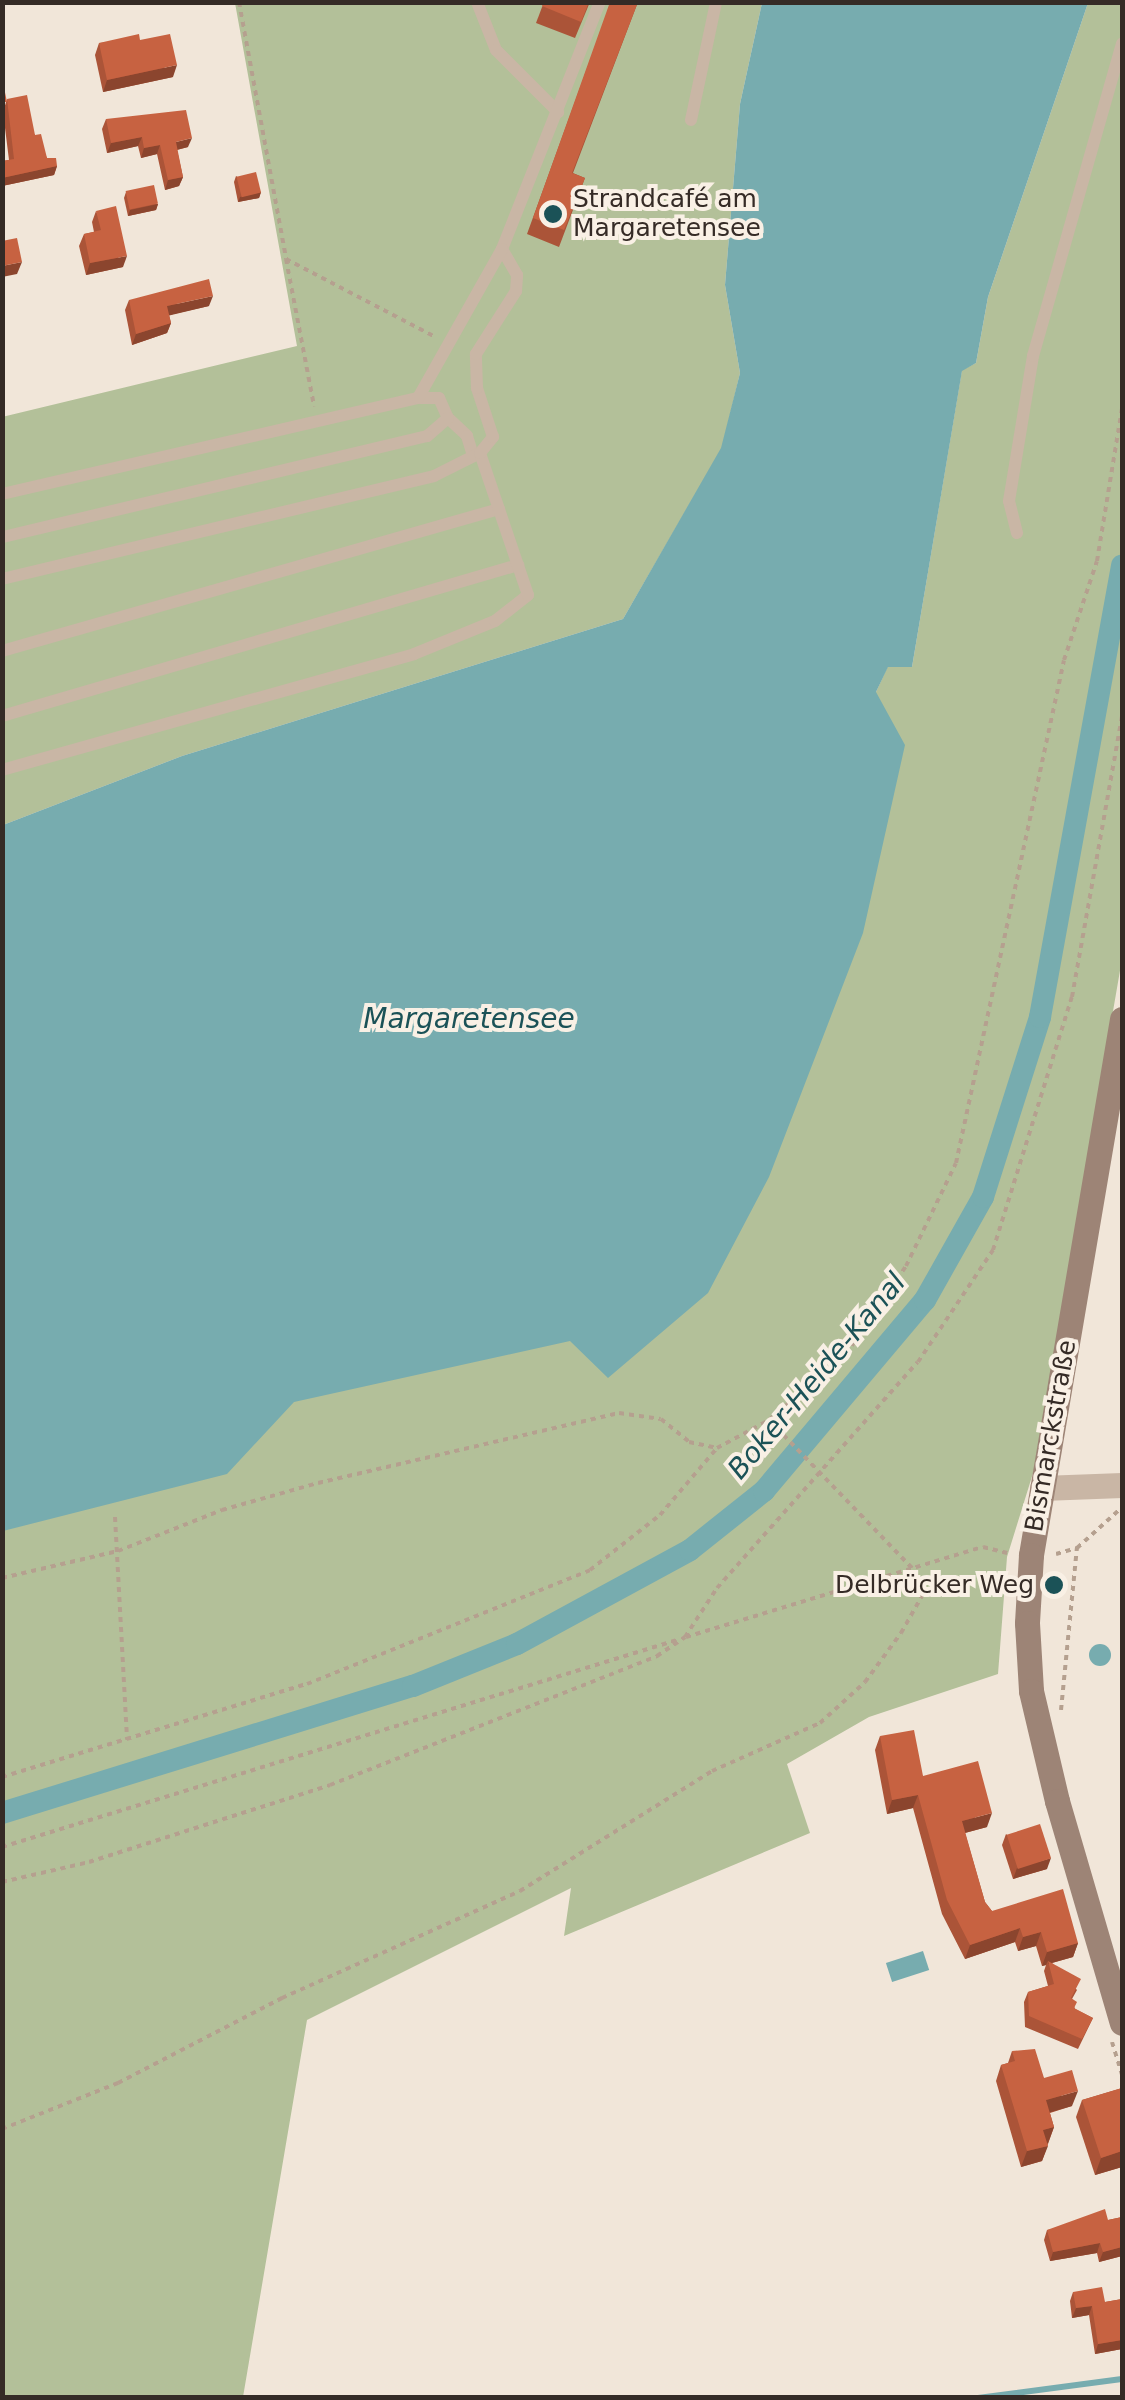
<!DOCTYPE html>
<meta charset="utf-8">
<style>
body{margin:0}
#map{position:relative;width:1125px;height:2400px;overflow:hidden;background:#f1e6d9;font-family:"DejaVu Sans",sans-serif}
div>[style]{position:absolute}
.green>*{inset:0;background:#b3c099}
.water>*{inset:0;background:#77acaf;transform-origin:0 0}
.round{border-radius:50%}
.stream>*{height:6px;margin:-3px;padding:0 3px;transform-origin:3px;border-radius:3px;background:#77acaf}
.canal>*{height:22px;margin:-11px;padding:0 11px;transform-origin:11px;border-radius:11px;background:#77acaf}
.path>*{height:4px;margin-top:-2px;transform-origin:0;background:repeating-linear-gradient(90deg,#b5a08f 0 5px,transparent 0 10px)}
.service>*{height:12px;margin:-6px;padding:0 6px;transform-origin:6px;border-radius:6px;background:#c9b6a5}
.minor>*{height:25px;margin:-12.5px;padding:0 12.5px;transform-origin:12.5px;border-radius:12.5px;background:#c9b6a5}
.secondary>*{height:25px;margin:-12.5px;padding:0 12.5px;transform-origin:12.5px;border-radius:12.5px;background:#9d8476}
.wall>*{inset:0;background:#ab5438}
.shaded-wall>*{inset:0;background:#8b452e}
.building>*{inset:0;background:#c76241;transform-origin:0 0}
.dots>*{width:28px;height:28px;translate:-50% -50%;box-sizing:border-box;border:5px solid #f9f0e5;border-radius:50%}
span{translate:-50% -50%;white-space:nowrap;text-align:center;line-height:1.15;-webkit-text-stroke:8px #f9f0e5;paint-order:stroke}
.poi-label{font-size:25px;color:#352b26}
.left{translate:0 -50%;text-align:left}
.right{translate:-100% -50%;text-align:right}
.street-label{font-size:25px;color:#352b26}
.water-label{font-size:28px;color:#1b5257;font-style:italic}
.frame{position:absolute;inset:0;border:5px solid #352b26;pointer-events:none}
</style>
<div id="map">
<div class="green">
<i style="clip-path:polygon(235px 3px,762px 3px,740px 104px,725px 285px,740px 373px,722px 448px,623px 619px,182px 756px,3px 825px,2px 417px,297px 346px)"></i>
<i style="clip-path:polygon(1088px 3px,1122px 3px,1122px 959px,1034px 1470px,1007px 1557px,998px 1674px,869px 1717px,787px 1764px,810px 1833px,564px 1936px,571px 1888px,307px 2020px,243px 2397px,3px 2398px,3px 1411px,876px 692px,888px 666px,912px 667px,962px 370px,976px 363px,988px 297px)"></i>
</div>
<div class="water">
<i style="clip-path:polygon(762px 3px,1088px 3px,988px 297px,976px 363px,962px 371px,912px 667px,888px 667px,876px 692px,905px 745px,863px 933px,769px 1177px,708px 1293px,608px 1378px,570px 1341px,294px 1402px,227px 1474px,3px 1531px,3px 825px,182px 756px,623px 619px,721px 448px,740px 373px,725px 285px,740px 104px)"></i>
<i class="round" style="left:1089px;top:1644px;width:22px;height:22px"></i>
<i style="left:923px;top:1951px;width:20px;height:39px;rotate:72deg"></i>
</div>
<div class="stream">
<i style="left:978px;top:2398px;width:145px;rotate:-7.5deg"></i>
</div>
<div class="canal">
<i style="left:2px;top:1813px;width:430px;rotate:-17.2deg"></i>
<i style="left:413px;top:1686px;width:112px;rotate:-22deg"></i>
<i style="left:517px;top:1644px;width:197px;rotate:-28.5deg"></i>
<i style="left:690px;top:1550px;width:95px;rotate:-38.6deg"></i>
<i style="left:764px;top:1491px;width:250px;rotate:-49.9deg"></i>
<i style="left:925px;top:1300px;width:118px;rotate:-60.6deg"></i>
<i style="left:983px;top:1197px;width:189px;rotate:-72.4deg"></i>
<i style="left:1040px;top:1017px;width:459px;rotate:-79.7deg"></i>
</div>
<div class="path">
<i style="left:239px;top:2px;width:261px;rotate:79.6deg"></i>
<i style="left:286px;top:259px;width:168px;rotate:27.6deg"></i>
<i style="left:286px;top:259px;width:150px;rotate:79.2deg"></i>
<i style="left:115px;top:1517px;width:223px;rotate:86.9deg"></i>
<i style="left:1056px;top:1554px;width:22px;rotate:-16deg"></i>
<i style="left:2px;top:1578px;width:119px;rotate:-13.1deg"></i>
<i style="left:118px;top:1551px;width:112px;rotate:-21.5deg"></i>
<i style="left:222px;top:1510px;width:100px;rotate:-15.7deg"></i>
<i style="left:318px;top:1483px;width:309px;rotate:-13.1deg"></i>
<i style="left:619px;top:1413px;width:42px;rotate:8.1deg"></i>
<i style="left:661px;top:1419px;width:36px;rotate:39deg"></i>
<i style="left:689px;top:1442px;width:29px;rotate:12deg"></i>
<i style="left:717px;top:1448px;width:59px;rotate:-28.3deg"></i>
<i style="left:686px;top:1637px;width:310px;rotate:-16.9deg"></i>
<i style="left:983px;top:1547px;width:25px;rotate:14deg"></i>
<i style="left:1061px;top:1710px;width:163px;rotate:-84.4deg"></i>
<i style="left:1077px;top:1548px;width:57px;rotate:-42.1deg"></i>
<i style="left:2px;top:1777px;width:319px;rotate:-17deg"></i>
<i style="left:307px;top:1684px;width:305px;rotate:-21.9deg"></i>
<i style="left:590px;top:1570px;width:89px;rotate:-38.2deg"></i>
<i style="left:660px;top:1515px;width:88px;rotate:-49.6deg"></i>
<i style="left:2px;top:1847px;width:706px;rotate:-17.05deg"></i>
<i style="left:2px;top:1882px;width:89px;rotate:-12.9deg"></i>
<i style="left:89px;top:1862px;width:253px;rotate:-17.7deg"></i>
<i style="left:330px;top:1785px;width:352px;rotate:-21.5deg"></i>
<i style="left:657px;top:1656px;width:34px;rotate:-34deg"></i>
<i style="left:685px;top:1637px;width:59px;rotate:-56.9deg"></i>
<i style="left:717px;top:1588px;width:302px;rotate:-48.4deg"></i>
<i style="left:918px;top:1362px;width:135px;rotate:-56.2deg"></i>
<i style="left:993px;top:1250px;width:265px;rotate:-72.7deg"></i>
<i style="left:1072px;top:997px;width:286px;rotate:-79.9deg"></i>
<i style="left:1112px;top:2042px;width:34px;rotate:73deg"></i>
<i style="left:2px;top:2129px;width:125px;rotate:-21.6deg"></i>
<i style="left:118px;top:2083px;width:185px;rotate:-27.4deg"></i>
<i style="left:282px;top:1998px;width:261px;rotate:-24.2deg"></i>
<i style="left:520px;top:1891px;width:226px;rotate:-32deg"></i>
<i style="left:712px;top:1771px;width:118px;rotate:-24deg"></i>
<i style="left:820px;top:1723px;width:61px;rotate:-42.3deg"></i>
<i style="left:865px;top:1682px;width:61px;rotate:-53.7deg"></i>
<i style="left:901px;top:1633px;width:43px;rotate:-60.4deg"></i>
<i style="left:922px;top:1596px;width:30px;rotate:-110deg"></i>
<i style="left:912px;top:1568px;width:206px;rotate:-134deg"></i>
<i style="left:769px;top:1420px;width:101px;rotate:-40.6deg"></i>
<i style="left:846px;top:1354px;width:107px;rotate:-55.7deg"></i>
<i style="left:906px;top:1266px;width:114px;rotate:-64.1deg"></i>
<i style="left:956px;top:1163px;width:514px;rotate:-77.88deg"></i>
<i style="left:1064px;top:660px;width:104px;rotate:-71.6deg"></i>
<i style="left:1097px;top:561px;width:155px;rotate:-80.7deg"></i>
</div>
<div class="service">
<i style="left:477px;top:2px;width:52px;rotate:68.4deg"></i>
<i style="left:496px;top:50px;width:88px;rotate:45deg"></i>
<i style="left:691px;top:120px;width:121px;rotate:-78deg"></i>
<i style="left:502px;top:249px;width:266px;rotate:-68.4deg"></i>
<i style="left:448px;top:418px;width:26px;rotate:43deg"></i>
<i style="left:467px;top:436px;width:21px;rotate:73deg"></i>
<i style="left:2px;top:494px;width:427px;rotate:-13deg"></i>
<i style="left:418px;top:398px;width:21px"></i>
<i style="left:439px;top:398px;width:22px;rotate:66deg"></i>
<i style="left:448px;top:418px;width:28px;rotate:139deg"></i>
<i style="left:427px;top:436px;width:437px;rotate:166.6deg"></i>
<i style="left:1017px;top:533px;width:33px;rotate:-104deg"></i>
<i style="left:1009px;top:501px;width:147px;rotate:-80.6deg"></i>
<i style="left:1033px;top:356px;width:325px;rotate:-74.1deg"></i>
<i style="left:2px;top:579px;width:444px;rotate:-13.4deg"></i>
<i style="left:434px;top:476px;width:51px;rotate:-26.6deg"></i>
<i style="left:2px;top:651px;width:517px;rotate:-15.95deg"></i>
<i style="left:2px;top:716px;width:538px;rotate:-16.31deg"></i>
<i style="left:2px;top:770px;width:428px;rotate:-15.7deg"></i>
<i style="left:414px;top:654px;width:87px;rotate:-22.2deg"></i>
<i style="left:495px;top:621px;width:42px;rotate:-38.2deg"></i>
<i style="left:528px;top:595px;width:150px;rotate:-108.7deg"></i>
<i style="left:480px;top:453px;width:21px;rotate:-51deg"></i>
<i style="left:493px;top:437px;width:52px;rotate:-108.1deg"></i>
<i style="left:477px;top:388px;width:34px;rotate:-92deg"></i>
<i style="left:476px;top:354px;width:75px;rotate:-57.6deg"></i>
<i style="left:516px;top:291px;width:16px;rotate:-86deg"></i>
<i style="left:517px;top:275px;width:30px;rotate:-120deg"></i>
<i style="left:502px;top:249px;width:171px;rotate:119.4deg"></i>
</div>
<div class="minor">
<i style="left:1042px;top:1488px;width:80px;rotate:-2.1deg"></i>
</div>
<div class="secondary">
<i style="left:1122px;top:1019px;width:544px;rotate:99.64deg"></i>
<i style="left:1031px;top:1555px;width:68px;rotate:93.4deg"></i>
<i style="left:1027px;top:1623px;width:68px;rotate:86.6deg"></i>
<i style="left:1031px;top:1691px;width:113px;rotate:76.7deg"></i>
<i style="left:1057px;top:1801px;width:231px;rotate:73.7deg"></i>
</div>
<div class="wall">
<i style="clip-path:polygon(544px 2px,590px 2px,575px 38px,536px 23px)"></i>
<i style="clip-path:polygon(609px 2px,638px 2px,573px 173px,585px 178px,559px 247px,527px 234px,610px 5px)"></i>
<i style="clip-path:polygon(140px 40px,173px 77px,103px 92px,95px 55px,99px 43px)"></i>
<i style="clip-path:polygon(7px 99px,35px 135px,47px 158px,57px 166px,54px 175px,2px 186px,2px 161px,9px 160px,3px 112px)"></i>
<i style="clip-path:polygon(106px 119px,188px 147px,177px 150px,183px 177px,179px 186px,165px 190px,157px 154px,141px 158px,138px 146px,107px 153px,102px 129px)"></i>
<i style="clip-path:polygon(236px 176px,261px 192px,259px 198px,238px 202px,234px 182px)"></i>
<i style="clip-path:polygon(126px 192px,158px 204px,156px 210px,128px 216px,124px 198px)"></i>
<i style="clip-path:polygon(96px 211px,123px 267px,86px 275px,79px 246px,84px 234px,94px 232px,92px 222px)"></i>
<i style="clip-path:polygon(129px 300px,209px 306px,169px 315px,171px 323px,167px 333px,132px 345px,125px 310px)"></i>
<i style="clip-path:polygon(880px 1736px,923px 1776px,987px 1827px,965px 1833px,985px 1902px,992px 1911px,1078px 1943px,1073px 1957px,1052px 1963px,1077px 1990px,1072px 1999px,1075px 2009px,1093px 2018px,1078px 2049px,1025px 2027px,1024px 2002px,1028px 1992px,1048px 1986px,1044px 1971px,1046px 1965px,1042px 1966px,1036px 1946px,1018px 1951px,1015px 1942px,965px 1959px,942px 1914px,913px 1808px,887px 1814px,875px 1750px)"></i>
<i style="clip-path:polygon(1006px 1834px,1047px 1869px,1013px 1879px,1002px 1845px)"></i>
<i style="clip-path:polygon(1012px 2051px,1044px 2078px,1072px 2106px,1050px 2113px,1054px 2127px,1042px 2161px,1021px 2167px,996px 2081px,1001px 2065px,1008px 2063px)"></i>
<i style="clip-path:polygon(1122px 2088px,1122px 2167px,1095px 2175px,1076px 2117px,1082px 2100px)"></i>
<i style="clip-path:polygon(1122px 2217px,1122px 2256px,1099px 2262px,1097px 2253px,1050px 2261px,1044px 2240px,1047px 2230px,1108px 2220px)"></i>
<i style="clip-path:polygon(1073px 2292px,1105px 2302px,1122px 2299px,1122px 2349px,1095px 2354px,1089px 2315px,1072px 2318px,1070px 2301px)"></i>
</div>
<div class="shaded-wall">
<i style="clip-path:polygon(177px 65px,173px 77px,103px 92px,107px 80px)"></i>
<i style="clip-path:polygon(142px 137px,138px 146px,107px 153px,111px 143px)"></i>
<i style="clip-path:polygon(192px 138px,188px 147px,172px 151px,176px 142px)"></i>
<i style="clip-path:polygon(160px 145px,157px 154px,141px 158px,144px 148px)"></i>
<i style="clip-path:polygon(57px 166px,54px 175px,2px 186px,2px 178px)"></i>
<i style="clip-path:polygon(183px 177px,179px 186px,165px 190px,168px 180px)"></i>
<i style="clip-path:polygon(261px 192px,259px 198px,238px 202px,240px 197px)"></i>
<i style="clip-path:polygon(158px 204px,156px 210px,128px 216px,130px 210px)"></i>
<i style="clip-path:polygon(127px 256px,123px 267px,86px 275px,90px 263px)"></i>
<i style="clip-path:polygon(22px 262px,17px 274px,2px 277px,2px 266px)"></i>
<i style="clip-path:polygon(213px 296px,209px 306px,163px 317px,167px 306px)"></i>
<i style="clip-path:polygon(171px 323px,167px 333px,132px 345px,136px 334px)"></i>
<i style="clip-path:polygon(918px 1795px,913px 1808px,887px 1814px,892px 1800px)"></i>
<i style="clip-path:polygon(992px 1813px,987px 1827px,957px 1835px,962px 1821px)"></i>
<i style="clip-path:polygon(1051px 1858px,1047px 1869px,1013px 1879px,1017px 1868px)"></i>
<i style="clip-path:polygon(1020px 1928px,1015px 1942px,965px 1959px,970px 1945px)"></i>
<i style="clip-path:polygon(1041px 1932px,1036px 1946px,1018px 1951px,1023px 1937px)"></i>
<i style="clip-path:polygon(1078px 1943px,1073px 1957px,1048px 1964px,1048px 1961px,1046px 1965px,1042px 1966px,1047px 1952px)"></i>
<i style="clip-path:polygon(1078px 2091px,1072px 2106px,1040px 2115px,1046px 2100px)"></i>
<i style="clip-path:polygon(1054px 2127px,1048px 2143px,1037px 2146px,1043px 2130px)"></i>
<i style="clip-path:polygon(1048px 2146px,1042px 2161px,1021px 2167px,1027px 2151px)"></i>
<i style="clip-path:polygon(1122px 2151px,1122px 2167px,1095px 2175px,1101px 2158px)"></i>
<i style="clip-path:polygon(1100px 2243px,1097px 2253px,1050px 2261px,1053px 2252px)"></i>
<i style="clip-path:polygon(1122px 2247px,1122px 2256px,1099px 2262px,1103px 2252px)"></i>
<i style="clip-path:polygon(1092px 2306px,1089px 2315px,1072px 2318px,1076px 2308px)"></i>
<i style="clip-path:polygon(1122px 2340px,1122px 2349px,1095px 2354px,1098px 2344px)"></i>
</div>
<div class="building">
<i style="clip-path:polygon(544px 2px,589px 2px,581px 22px,542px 6px)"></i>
<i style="clip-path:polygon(610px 2px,638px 2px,572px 173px,585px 178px,564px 230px,533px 218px)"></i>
<i style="clip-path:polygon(139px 34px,140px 40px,170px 34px,177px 65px,107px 80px,99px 43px)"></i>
<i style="clip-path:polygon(2px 78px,7px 102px,2px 102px)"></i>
<i style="clip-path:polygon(27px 95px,35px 135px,41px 134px,47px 158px,56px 158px,57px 166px,2px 178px,2px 161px,14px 159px,7px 99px)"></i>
<i style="clip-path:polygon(186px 110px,192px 138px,176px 142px,183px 177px,168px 180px,160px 145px,144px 148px,142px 137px,111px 143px,106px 119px)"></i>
<i style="left:256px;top:172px;width:21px;height:20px;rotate:76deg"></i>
<i style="left:154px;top:185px;width:19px;height:29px;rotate:78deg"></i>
<i style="clip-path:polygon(116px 206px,127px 256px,90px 263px,84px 234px,101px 230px,96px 211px)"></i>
<i style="clip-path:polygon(17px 238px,22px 262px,2px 266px,2px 241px)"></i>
<i style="clip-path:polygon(209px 279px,213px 296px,167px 306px,171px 323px,136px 334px,129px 300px)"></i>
<i style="clip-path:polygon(914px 1730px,923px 1776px,978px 1761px,992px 1813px,962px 1821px,985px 1902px,992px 1911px,1063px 1889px,1078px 1943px,1047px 1952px,1041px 1932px,1023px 1937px,1020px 1928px,970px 1945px,947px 1900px,918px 1795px,892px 1800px,880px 1736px)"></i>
<i style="left:1040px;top:1824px;width:36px;height:35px;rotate:72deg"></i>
<i style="clip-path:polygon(1048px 1961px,1081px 1979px,1071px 1998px,1077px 2002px,1074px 2008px,1093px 2018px,1082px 2039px,1029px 2016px,1028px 1992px,1054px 1984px)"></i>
<i style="clip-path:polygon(1035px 2049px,1044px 2078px,1072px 2070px,1078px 2091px,1046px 2100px,1054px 2127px,1043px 2130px,1048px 2146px,1027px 2151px,1001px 2065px,1015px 2061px,1012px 2051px)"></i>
<i style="clip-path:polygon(1122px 2088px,1122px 2151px,1101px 2158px,1082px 2100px)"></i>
<i style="clip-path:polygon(1105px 2209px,1108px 2220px,1122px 2217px,1122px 2247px,1103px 2252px,1100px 2243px,1053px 2252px,1047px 2230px)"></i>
<i style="clip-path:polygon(1102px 2287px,1105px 2302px,1122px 2299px,1122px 2340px,1098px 2344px,1092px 2306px,1076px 2308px,1073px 2292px)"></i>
</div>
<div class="dots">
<i style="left:553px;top:214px;background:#1b5257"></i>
<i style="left:1054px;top:1585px;background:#1b5257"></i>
</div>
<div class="poi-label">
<span class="left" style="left:573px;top:214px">Strandcafé am<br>Margaretensee</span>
<span class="right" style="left:1034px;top:1585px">Delbrücker Weg</span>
</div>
<div class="street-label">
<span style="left:1051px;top:1436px;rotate:-80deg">Bismarckstraße</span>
</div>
<div class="water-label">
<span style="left:469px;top:1019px">Margaretensee</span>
<span style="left:817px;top:1376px;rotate:-50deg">Boker-Heide-Kanal</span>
</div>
<div class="frame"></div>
</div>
